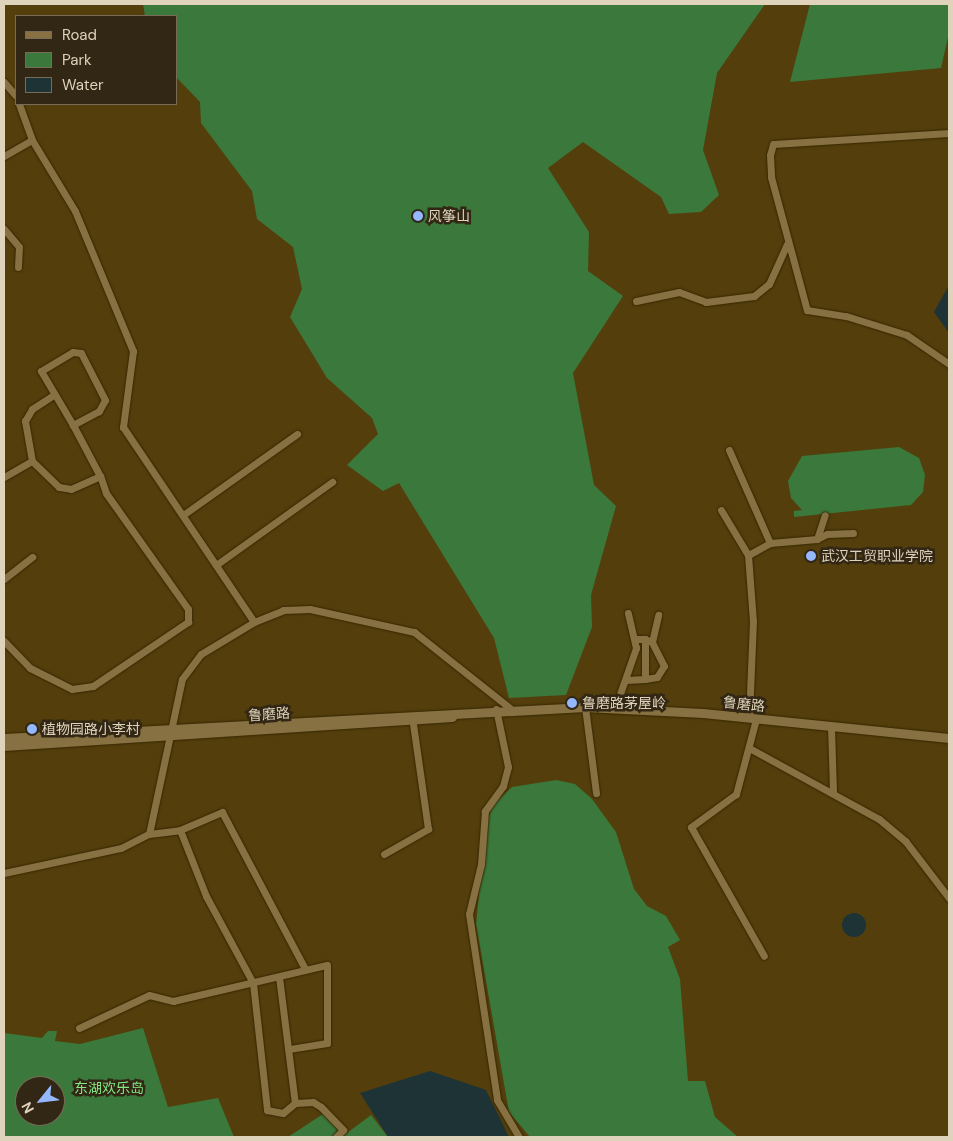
<!DOCTYPE html>
<meta charset="utf-8">
<style>
body{margin:0}
#map{position:relative;width:953px;height:1141px;overflow:hidden;background:#543f0c;font-family:"DM Sans","Noto Sans SC",sans-serif}
div>[style]{position:absolute}
.green>*{inset:0;background:#3a783b}
.water>*{inset:0;background:#1e3335}
.round{border-radius:50%}
.roads{filter:drop-shadow(0 0 1px #362601) drop-shadow(0 0 1px #362601)}
.minor>*{height:7px;margin:-3.5px;padding:0 3.5px;transform-origin:3.5px;border-radius:3.5px;background:#877041}
.tertiary>*{height:9px;margin:-4.5px;padding:0 4.5px;transform-origin:4.5px;border-radius:4.5px;background:#877041}
.dots>*{width:14px;height:14px;translate:-50% -50%;box-sizing:border-box;border:2px solid #312714;border-radius:50%}
span{translate:-50% -50%;white-space:nowrap;text-align:center;line-height:1.15;-webkit-text-stroke:5px #312714;paint-order:stroke}
.poi-label{font-size:14px;color:#e0d3bb}
.left{translate:0 -50%;text-align:left}
.street-label{font-size:14px;color:#e0d3bb}
.park-label{font-size:14px;color:#84e985}
.frame{position:absolute;inset:0;border:5px solid #e0d3bb;pointer-events:none}
.legend{position:absolute;left:15px;top:15px;width:162px;height:90px;box-sizing:border-box;background:#312714;border:1px solid #776c57;margin:0;padding:6px 9px;list-style:none;font-size:15px;color:#e0d3bb}
.legend li{display:flex;align-items:center;gap:10px;height:25px}
.legend b{width:25px;border:1px solid #776c57}
.north{position:absolute;left:15px;top:1076px;width:50px;height:50px;box-sizing:border-box;background:#312714;border:1px solid #776c57;border-radius:50%;rotate:241deg;font-size:14px;font-weight:700;line-height:20px;text-align:center;color:#e0d3bb}
.north::after{content:'';display:block;margin:auto;width:18px;height:22px;background:#94b7fd;clip-path:polygon(50% 0,100% 100%,50% 72%,0 100%)}
</style>
<div id="map">
<div class="green">
<i style="clip-path:polygon(143px 4px,765px 4px,717px 73px,703px 150px,719px 195px,701px 212px,669px 214px,661px 197px,583px 142px,548px 168px,589px 232px,588px 271px,623px 296px,573px 373px,594px 485px,616px 506px,591px 595px,592px 627px,566px 695px,509px 698px,494px 638px,399px 483px,383px 491px,347px 465px,378px 434px,372px 418px,327px 378px,290px 317px,302px 289px,293px 247px,257px 219px,252px 191px,201px 123px,200px 102px,176px 77px,176px 16px,145px 16px)"></i>
<i style="clip-path:polygon(810px 4px,949px 4px,949px 33px,941px 68px,790px 82px)"></i>
<i style="clip-path:polygon(899px 447px,919px 458px,925px 475px,923px 492px,911px 505px,794px 517px,794px 511px,802px 510px,791px 498px,788px 481px,802px 456px)"></i>
<i style="clip-path:polygon(556px 780px,575px 784px,592px 799px,616px 832px,634px 889px,647px 906px,666px 916px,680px 940px,668px 947px,680px 979px,688px 1081px,705px 1081px,715px 1117px,738px 1137px,530px 1137px,509px 1112px,476px 924px,486px 825px,493px 805px,512px 787px)"></i>
<i style="clip-path:polygon(evenodd,143px 1028px,168px 1107px,218px 1098px,234px 1137px,4px 1137px,4px 1033px,42px 1038px,48px 1031px,57px 1031px,55px 1041px,80px 1044px,143px 1028px,25px 1086px,55px 1086px,55px 1116px,25px 1116px,25px 1086px)"></i>
<i style="clip-path:polygon(323px 1114px,343px 1136px,371px 1115px,388px 1137px,288px 1137px)"></i>
</div>
<div class="water">
<i style="clip-path:polygon(949px 285px,949px 333px,934px 312px)"></i>
<i class="round" style="left:842px;top:913px;width:24px;height:24px"></i>
<i style="clip-path:polygon(430px 1071px,486px 1090px,509px 1137px,388px 1137px,360px 1093px)"></i>
</div>
<div class="roads">
<div class="minor">
<i style="left:4px;top:82px;width:18px;rotate:49deg"></i>
<i style="left:19px;top:104px;width:38px;rotate:70deg"></i>
<i style="left:32px;top:140px;width:83px;rotate:58.8deg"></i>
<i style="left:75px;top:211px;width:152px;rotate:67.5deg"></i>
<i style="left:133px;top:351px;width:77px;rotate:97.5deg"></i>
<i style="left:123px;top:427px;width:235px;rotate:56.1deg"></i>
<i style="left:949px;top:133px;width:176px;rotate:176.4deg"></i>
<i style="left:773px;top:144px;width:11px;rotate:105deg"></i>
<i style="left:770px;top:155px;width:22px;rotate:87deg"></i>
<i style="left:771px;top:177px;width:138px;rotate:74.9deg"></i>
<i style="left:807px;top:310px;width:39px;rotate:9deg"></i>
<i style="left:846px;top:316px;width:64px;rotate:17.3deg"></i>
<i style="left:907px;top:335px;width:51px;rotate:34.6deg"></i>
<i style="left:4px;top:156px;width:32px;rotate:-30deg"></i>
<i style="left:4px;top:229px;width:23px;rotate:50deg"></i>
<i style="left:19px;top:247px;width:20px;rotate:93deg"></i>
<i style="left:636px;top:301px;width:44px;rotate:-11.8deg"></i>
<i style="left:679px;top:292px;width:29px;rotate:20deg"></i>
<i style="left:706px;top:302px;width:48px;rotate:-7.1deg"></i>
<i style="left:754px;top:296px;width:19px;rotate:-39deg"></i>
<i style="left:769px;top:284px;width:44px;rotate:-65.8deg"></i>
<i style="left:73px;top:352px;width:8px;rotate:7deg"></i>
<i style="left:81px;top:353px;width:53px;rotate:62.9deg"></i>
<i style="left:105px;top:400px;width:13px;rotate:119deg"></i>
<i style="left:99px;top:411px;width:30px;rotate:152deg"></i>
<i style="left:73px;top:425px;width:63px;rotate:-120.7deg"></i>
<i style="left:41px;top:371px;width:37px;rotate:-31deg"></i>
<i style="left:729px;top:450px;width:102px;rotate:66.2deg"></i>
<i style="left:770px;top:543px;width:25px;rotate:151deg"></i>
<i style="left:32px;top:461px;width:37px;rotate:44deg"></i>
<i style="left:59px;top:487px;width:12px;rotate:9deg"></i>
<i style="left:71px;top:489px;width:32px;rotate:-24deg"></i>
<i style="left:100px;top:476px;width:58px;rotate:-117.9deg"></i>
<i style="left:4px;top:477px;width:32px;rotate:-30deg"></i>
<i style="left:32px;top:461px;width:41px;rotate:-99.9deg"></i>
<i style="left:25px;top:421px;width:14px;rotate:-60deg"></i>
<i style="left:32px;top:409px;width:24px;rotate:-33deg"></i>
<i style="left:721px;top:510px;width:52px;rotate:59deg"></i>
<i style="left:748px;top:555px;width:66px;rotate:85.7deg"></i>
<i style="left:753px;top:621px;width:97px;rotate:92.4deg"></i>
<i style="left:183px;top:515px;width:140px;rotate:-35.4deg"></i>
<i style="left:817px;top:539px;width:11px;rotate:-27deg"></i>
<i style="left:827px;top:534px;width:26px;rotate:-2deg"></i>
<i style="left:770px;top:543px;width:47px;rotate:-4.9deg"></i>
<i style="left:817px;top:539px;width:25px;rotate:-72deg"></i>
<i style="left:216px;top:565px;width:143px;rotate:-35.6deg"></i>
<i style="left:4px;top:579px;width:36px;rotate:-38deg"></i>
<i style="left:4px;top:641px;width:37px;rotate:46deg"></i>
<i style="left:30px;top:668px;width:47px;rotate:26.6deg"></i>
<i style="left:72px;top:689px;width:21px;rotate:-8deg"></i>
<i style="left:93px;top:686px;width:115px;rotate:-34deg"></i>
<i style="left:188px;top:622px;width:13px;rotate:-90deg"></i>
<i style="left:188px;top:609px;width:142px;rotate:-125.3deg"></i>
<i style="left:106px;top:493px;width:18px;rotate:-109deg"></i>
<i style="left:652px;top:642px;width:28px;rotate:-77deg"></i>
<i style="left:645px;top:679px;width:12px;rotate:-9deg"></i>
<i style="left:657px;top:677px;width:13px;rotate:-58deg"></i>
<i style="left:664px;top:666px;width:27px;rotate:-117deg"></i>
<i style="left:652px;top:642px;width:8px;rotate:-157deg"></i>
<i style="left:626px;top:680px;width:19px;rotate:-3deg"></i>
<i style="left:645px;top:679px;width:40px;rotate:-90deg"></i>
<i style="left:645px;top:639px;width:9px;rotate:180deg"></i>
<i style="left:585px;top:707px;width:87px;rotate:82.7deg"></i>
<i style="left:615px;top:708px;width:64px;rotate:-70.7deg"></i>
<i style="left:636px;top:648px;width:36px;rotate:-103deg"></i>
<i style="left:496px;top:709px;width:59px;rotate:78.3deg"></i>
<i style="left:508px;top:767px;width:20px;rotate:105deg"></i>
<i style="left:503px;top:786px;width:31px;rotate:126deg"></i>
<i style="left:485px;top:811px;width:53px;rotate:94.3deg"></i>
<i style="left:481px;top:864px;width:51px;rotate:103.5deg"></i>
<i style="left:469px;top:914px;width:188px;rotate:81.4deg"></i>
<i style="left:497px;top:1100px;width:43px;rotate:59.3deg"></i>
<i style="left:756px;top:719px;width:78px;rotate:104.9deg"></i>
<i style="left:736px;top:794px;width:56px;rotate:143.7deg"></i>
<i style="left:691px;top:827px;width:148px;rotate:60.5deg"></i>
<i style="left:831px;top:727px;width:64px;rotate:88.2deg"></i>
<i style="left:751px;top:749px;width:146px;rotate:28.7deg"></i>
<i style="left:879px;top:819px;width:35px;rotate:40deg"></i>
<i style="left:906px;top:842px;width:71px;rotate:52.5deg"></i>
<i style="left:180px;top:830px;width:71px;rotate:68.5deg"></i>
<i style="left:206px;top:896px;width:99px;rotate:61.6deg"></i>
<i style="left:253px;top:983px;width:128px;rotate:83.7deg"></i>
<i style="left:267px;top:1110px;width:16px;rotate:11deg"></i>
<i style="left:283px;top:1113px;width:16px;rotate:-40deg"></i>
<i style="left:149px;top:834px;width:31px;rotate:-7deg"></i>
<i style="left:180px;top:830px;width:46px;rotate:-23.2deg"></i>
<i style="left:222px;top:812px;width:178px;rotate:62.1deg"></i>
<i style="left:384px;top:854px;width:51px;rotate:-29.6deg"></i>
<i style="left:428px;top:829px;width:114px;rotate:-98.1deg"></i>
<i style="left:4px;top:873px;width:120px;rotate:-12.1deg"></i>
<i style="left:121px;top:848px;width:31px;rotate:-27deg"></i>
<i style="left:149px;top:834px;width:158px;rotate:-78deg"></i>
<i style="left:182px;top:679px;width:31px;rotate:-53deg"></i>
<i style="left:201px;top:654px;width:62px;rotate:-31.1deg"></i>
<i style="left:254px;top:622px;width:31px;rotate:-22deg"></i>
<i style="left:283px;top:610px;width:27px;rotate:-2deg"></i>
<i style="left:310px;top:609px;width:107px;rotate:12.5deg"></i>
<i style="left:414px;top:632px;width:122px;rotate:38.4deg"></i>
<i style="left:279px;top:977px;width:127px;rotate:82.8deg"></i>
<i style="left:295px;top:1103px;width:18px;rotate:-3deg"></i>
<i style="left:313px;top:1102px;width:9px;rotate:32deg"></i>
<i style="left:321px;top:1107px;width:32px;rotate:46deg"></i>
<i style="left:343px;top:1130px;width:10px;rotate:135deg"></i>
<i style="left:79px;top:1028px;width:77px;rotate:-25.2deg"></i>
<i style="left:149px;top:995px;width:25px;rotate:14deg"></i>
<i style="left:173px;top:1001px;width:158px;rotate:-13.2deg"></i>
<i style="left:327px;top:965px;width:78px;rotate:90deg"></i>
<i style="left:327px;top:1043px;width:39px;rotate:171deg"></i>
</div>
<div class="tertiary">
<i style="left:4px;top:738px;width:582px;rotate:-3.05deg"></i>
<i style="left:585px;top:707px;width:118px;rotate:2.9deg"></i>
<i style="left:703px;top:713px;width:247px;rotate:5.8deg"></i>
<i style="left:4px;top:746px;width:449px;rotate:-3.7deg"></i>
</div>
</div>
<div class="dots">
<i style="left:418px;top:216px;background:#94b7fd"></i>
<i style="left:811px;top:556px;background:#94b7fd"></i>
<i style="left:572px;top:703px;background:#94b7fd"></i>
<i style="left:32px;top:729px;background:#94b7fd"></i>
</div>
<div class="poi-label">
<span class="left" style="left:428px;top:216px">风筝山</span>
<span class="left" style="left:821px;top:556px">武汉工贸职业学院</span>
<span class="left" style="left:582px;top:703px">鲁磨路茅屋岭</span>
<span class="left" style="left:42px;top:729px">植物园路小李村</span>
</div>
<div class="street-label">
<span style="left:744px;top:704px;rotate:6deg">鲁磨路</span>
<span style="left:269px;top:714px;rotate:-4deg">鲁磨路</span>
</div>
<div class="park-label">
<span style="left:109px;top:1088px">东湖欢乐岛</span>
</div>
<div class="frame"></div>
<ul class="legend">
<li><b style="height:6px;background:#877041"></b>Road</li>
<li><b style="height:14px;background:#3a783b"></b>Park</li>
<li><b style="height:14px;background:#1e3335"></b>Water</li>
</ul>
<div class="north">N</div>
</div>
